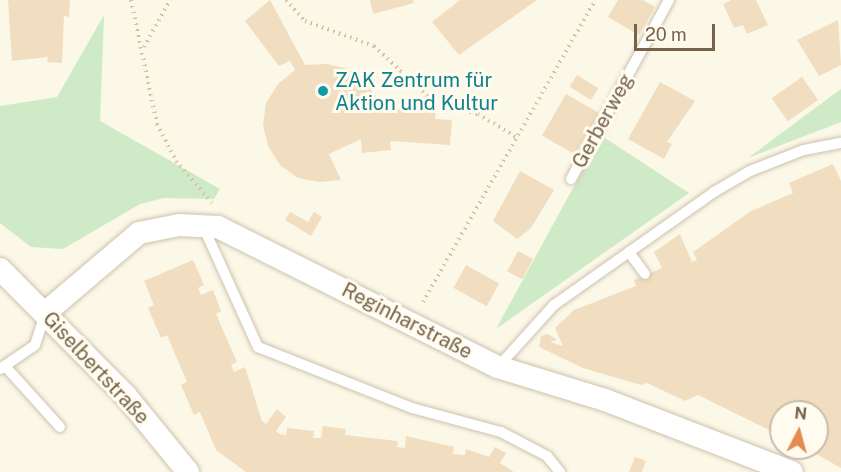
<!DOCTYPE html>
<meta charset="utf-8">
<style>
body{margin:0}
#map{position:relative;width:841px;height:472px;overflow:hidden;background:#fcf8e8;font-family:"Public Sans",sans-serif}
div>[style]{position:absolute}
.green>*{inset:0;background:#ceeac6}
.building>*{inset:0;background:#f1ddbf;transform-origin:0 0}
.path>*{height:4px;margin-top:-2px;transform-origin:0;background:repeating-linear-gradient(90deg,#d7c0a2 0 1.5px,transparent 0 6px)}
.roads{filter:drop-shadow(0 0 2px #cec2ae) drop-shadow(0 0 2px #cec2ae)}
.lane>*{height:10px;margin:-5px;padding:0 5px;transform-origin:5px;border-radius:5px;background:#fff}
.street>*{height:22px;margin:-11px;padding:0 11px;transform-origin:11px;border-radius:11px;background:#fff}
.dots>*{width:16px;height:16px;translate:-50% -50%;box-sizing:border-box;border:3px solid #fffbee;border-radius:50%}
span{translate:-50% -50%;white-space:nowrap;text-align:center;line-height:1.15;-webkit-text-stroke:6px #fffbee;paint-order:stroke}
.culture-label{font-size:20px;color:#0d838f}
.left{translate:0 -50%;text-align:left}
.street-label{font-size:20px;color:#76634c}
.north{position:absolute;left:769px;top:400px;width:60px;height:60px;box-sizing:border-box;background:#fffbee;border:2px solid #c8bead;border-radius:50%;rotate:6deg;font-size:16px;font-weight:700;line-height:24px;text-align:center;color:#76634c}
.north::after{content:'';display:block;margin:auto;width:21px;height:27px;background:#e48c4f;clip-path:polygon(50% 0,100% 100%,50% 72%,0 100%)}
.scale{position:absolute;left:634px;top:24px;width:81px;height:27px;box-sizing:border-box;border:3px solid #76634c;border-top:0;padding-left:8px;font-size:18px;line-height:21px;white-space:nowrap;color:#76634c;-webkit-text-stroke:4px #fffbee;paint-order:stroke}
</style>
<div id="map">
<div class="green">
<i style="clip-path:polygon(104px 15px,100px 121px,220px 189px,214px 199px,164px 198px,140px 204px,63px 249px,31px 247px,0 223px,0 106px,57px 97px)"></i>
<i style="clip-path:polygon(841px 89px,841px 122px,748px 158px)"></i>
<i style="clip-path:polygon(602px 136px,689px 193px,496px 329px,573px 188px)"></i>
</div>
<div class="building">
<i style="clip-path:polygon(8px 0,70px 0,69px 17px,64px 16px,62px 63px,47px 62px,48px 57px,12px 61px)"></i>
<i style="clip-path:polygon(270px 0,305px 65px,327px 64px,348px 69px,366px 82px,378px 100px,382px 98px,383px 108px,436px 112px,435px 119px,452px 120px,450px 145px,390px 141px,391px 150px,362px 153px,361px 139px,329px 154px,341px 180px,319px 182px,298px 178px,280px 165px,268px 146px,263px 125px,266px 103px,278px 84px,295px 70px,290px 61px,279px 66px,245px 21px)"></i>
<i style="clip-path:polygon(370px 0,413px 0,414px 3px,373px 14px)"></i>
<i style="clip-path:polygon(460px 0,537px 0,459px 55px,432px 22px)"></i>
<i style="clip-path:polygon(618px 0,643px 0,655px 7px,639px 35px,608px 17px)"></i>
<i style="clip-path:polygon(731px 0,756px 0,768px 25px,747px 34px,743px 25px,734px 28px,723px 4px)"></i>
<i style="clip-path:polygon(838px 20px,841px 65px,819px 76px,797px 40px)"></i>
<i style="left:577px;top:75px;width:25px;height:14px;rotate:32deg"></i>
<i style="left:802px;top:77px;width:28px;height:37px;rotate:55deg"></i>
<i style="clip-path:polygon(660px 82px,695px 101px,667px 142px,672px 144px,664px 159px,628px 139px)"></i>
<i style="left:566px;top:94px;width:38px;height:48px;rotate:30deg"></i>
<i style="clip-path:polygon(833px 164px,841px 181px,841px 468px,806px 448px,817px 448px,817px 412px,781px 412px,781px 436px,698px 395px,685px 401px,647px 383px,641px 385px,583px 368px,539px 347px,541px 336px,548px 334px,557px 340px,550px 342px,563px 346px,555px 328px,574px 310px,636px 286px,634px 280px,662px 268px,654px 252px,680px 234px,692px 262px,697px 260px,693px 252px,751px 211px,793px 193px,789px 183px)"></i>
<i style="clip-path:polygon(520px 171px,554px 190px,531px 228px,517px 239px,493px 221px)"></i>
<i style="clip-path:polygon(290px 212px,308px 222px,314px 212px,322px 217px,311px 236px,285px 220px)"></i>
<i style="left:518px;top:251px;width:17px;height:23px;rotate:28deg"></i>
<i style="clip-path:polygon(193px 260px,204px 285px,198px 288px,201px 295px,213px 290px,221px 311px,216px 314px,237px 362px,231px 365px,234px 372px,245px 367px,262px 421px,266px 424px,277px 409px,286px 417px,276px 431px,280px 434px,286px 435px,287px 428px,314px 431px,313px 438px,321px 438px,323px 426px,346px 429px,345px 435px,398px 441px,397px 447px,405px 448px,406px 436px,454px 447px,453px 454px,465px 455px,466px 449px,489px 457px,495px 447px,506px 453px,500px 463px,514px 472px,246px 472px,216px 450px,200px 412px,194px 415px,181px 385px,187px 382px,167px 335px,161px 338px,148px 308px,154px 305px,144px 281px)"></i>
<i style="left:466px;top:265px;width:38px;height:26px;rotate:29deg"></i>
<i style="clip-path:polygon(635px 457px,646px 461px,642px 472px,629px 472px)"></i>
</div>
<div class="path">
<i style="left:131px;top:0;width:127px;rotate:78.2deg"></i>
<i style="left:157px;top:124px;width:42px;rotate:62.8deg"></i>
<i style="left:176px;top:161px;width:55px;rotate:49.4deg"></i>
<i style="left:286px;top:0;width:28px;rotate:48deg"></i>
<i style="left:305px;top:21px;width:73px;rotate:19.9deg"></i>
<i style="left:374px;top:46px;width:83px;rotate:43.1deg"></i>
<i style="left:435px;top:103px;width:44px;rotate:14.3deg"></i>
<i style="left:478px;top:114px;width:47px;rotate:31deg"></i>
<i style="left:144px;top:47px;width:54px;rotate:-61deg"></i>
<i style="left:423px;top:302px;width:348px;rotate:-60.3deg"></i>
</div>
<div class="roads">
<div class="lane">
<i style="left:571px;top:179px;width:204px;rotate:-61.3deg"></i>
<i style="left:203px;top:226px;width:133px;rotate:65.6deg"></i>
<i style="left:258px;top:347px;width:166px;rotate:21.6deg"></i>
<i style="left:412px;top:408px;width:92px;rotate:15.1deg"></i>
<i style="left:501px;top:432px;width:52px;rotate:27.6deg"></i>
<i style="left:547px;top:456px;width:21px;rotate:51deg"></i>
<i style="left:629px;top:252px;width:27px;rotate:54deg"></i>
<i style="left:5px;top:366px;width:82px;rotate:48deg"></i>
<i style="left:498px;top:367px;width:84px;rotate:-47.9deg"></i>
<i style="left:554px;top:305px;width:196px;rotate:-35.2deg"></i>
<i style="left:714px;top:192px;width:42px;rotate:-30.3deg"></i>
<i style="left:750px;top:171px;width:58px;rotate:-21.3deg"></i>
<i style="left:804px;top:150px;width:38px;rotate:-11deg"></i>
<i style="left:0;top:369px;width:42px;rotate:-34.4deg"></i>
<i style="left:35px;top:345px;width:33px;rotate:-72deg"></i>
</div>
<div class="street">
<i style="left:0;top:269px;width:179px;rotate:45.2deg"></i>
<i style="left:126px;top:396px;width:98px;rotate:50.8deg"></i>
<i style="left:45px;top:313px;width:123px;rotate:-40.4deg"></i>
<i style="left:139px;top:233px;width:41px;rotate:-11.3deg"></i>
<i style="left:179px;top:225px;width:39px;rotate:3deg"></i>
<i style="left:218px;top:227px;width:313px;rotate:26.6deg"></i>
<i style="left:498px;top:367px;width:112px;rotate:17.1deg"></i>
<i style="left:605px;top:400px;width:200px;rotate:21.1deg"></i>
</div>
</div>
<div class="dots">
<i style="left:323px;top:91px;background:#0f9aa8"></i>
</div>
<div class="culture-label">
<span class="left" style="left:335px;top:92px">ZAK Zentrum für<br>Aktion und Kultur</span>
</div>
<div class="street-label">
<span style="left:603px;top:121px;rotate:-61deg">Gerberweg</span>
<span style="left:407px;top:321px;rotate:27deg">Reginharstraße</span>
<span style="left:96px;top:368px;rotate:47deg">Giselbertstraße</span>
</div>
<div class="north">N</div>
<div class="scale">20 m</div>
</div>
